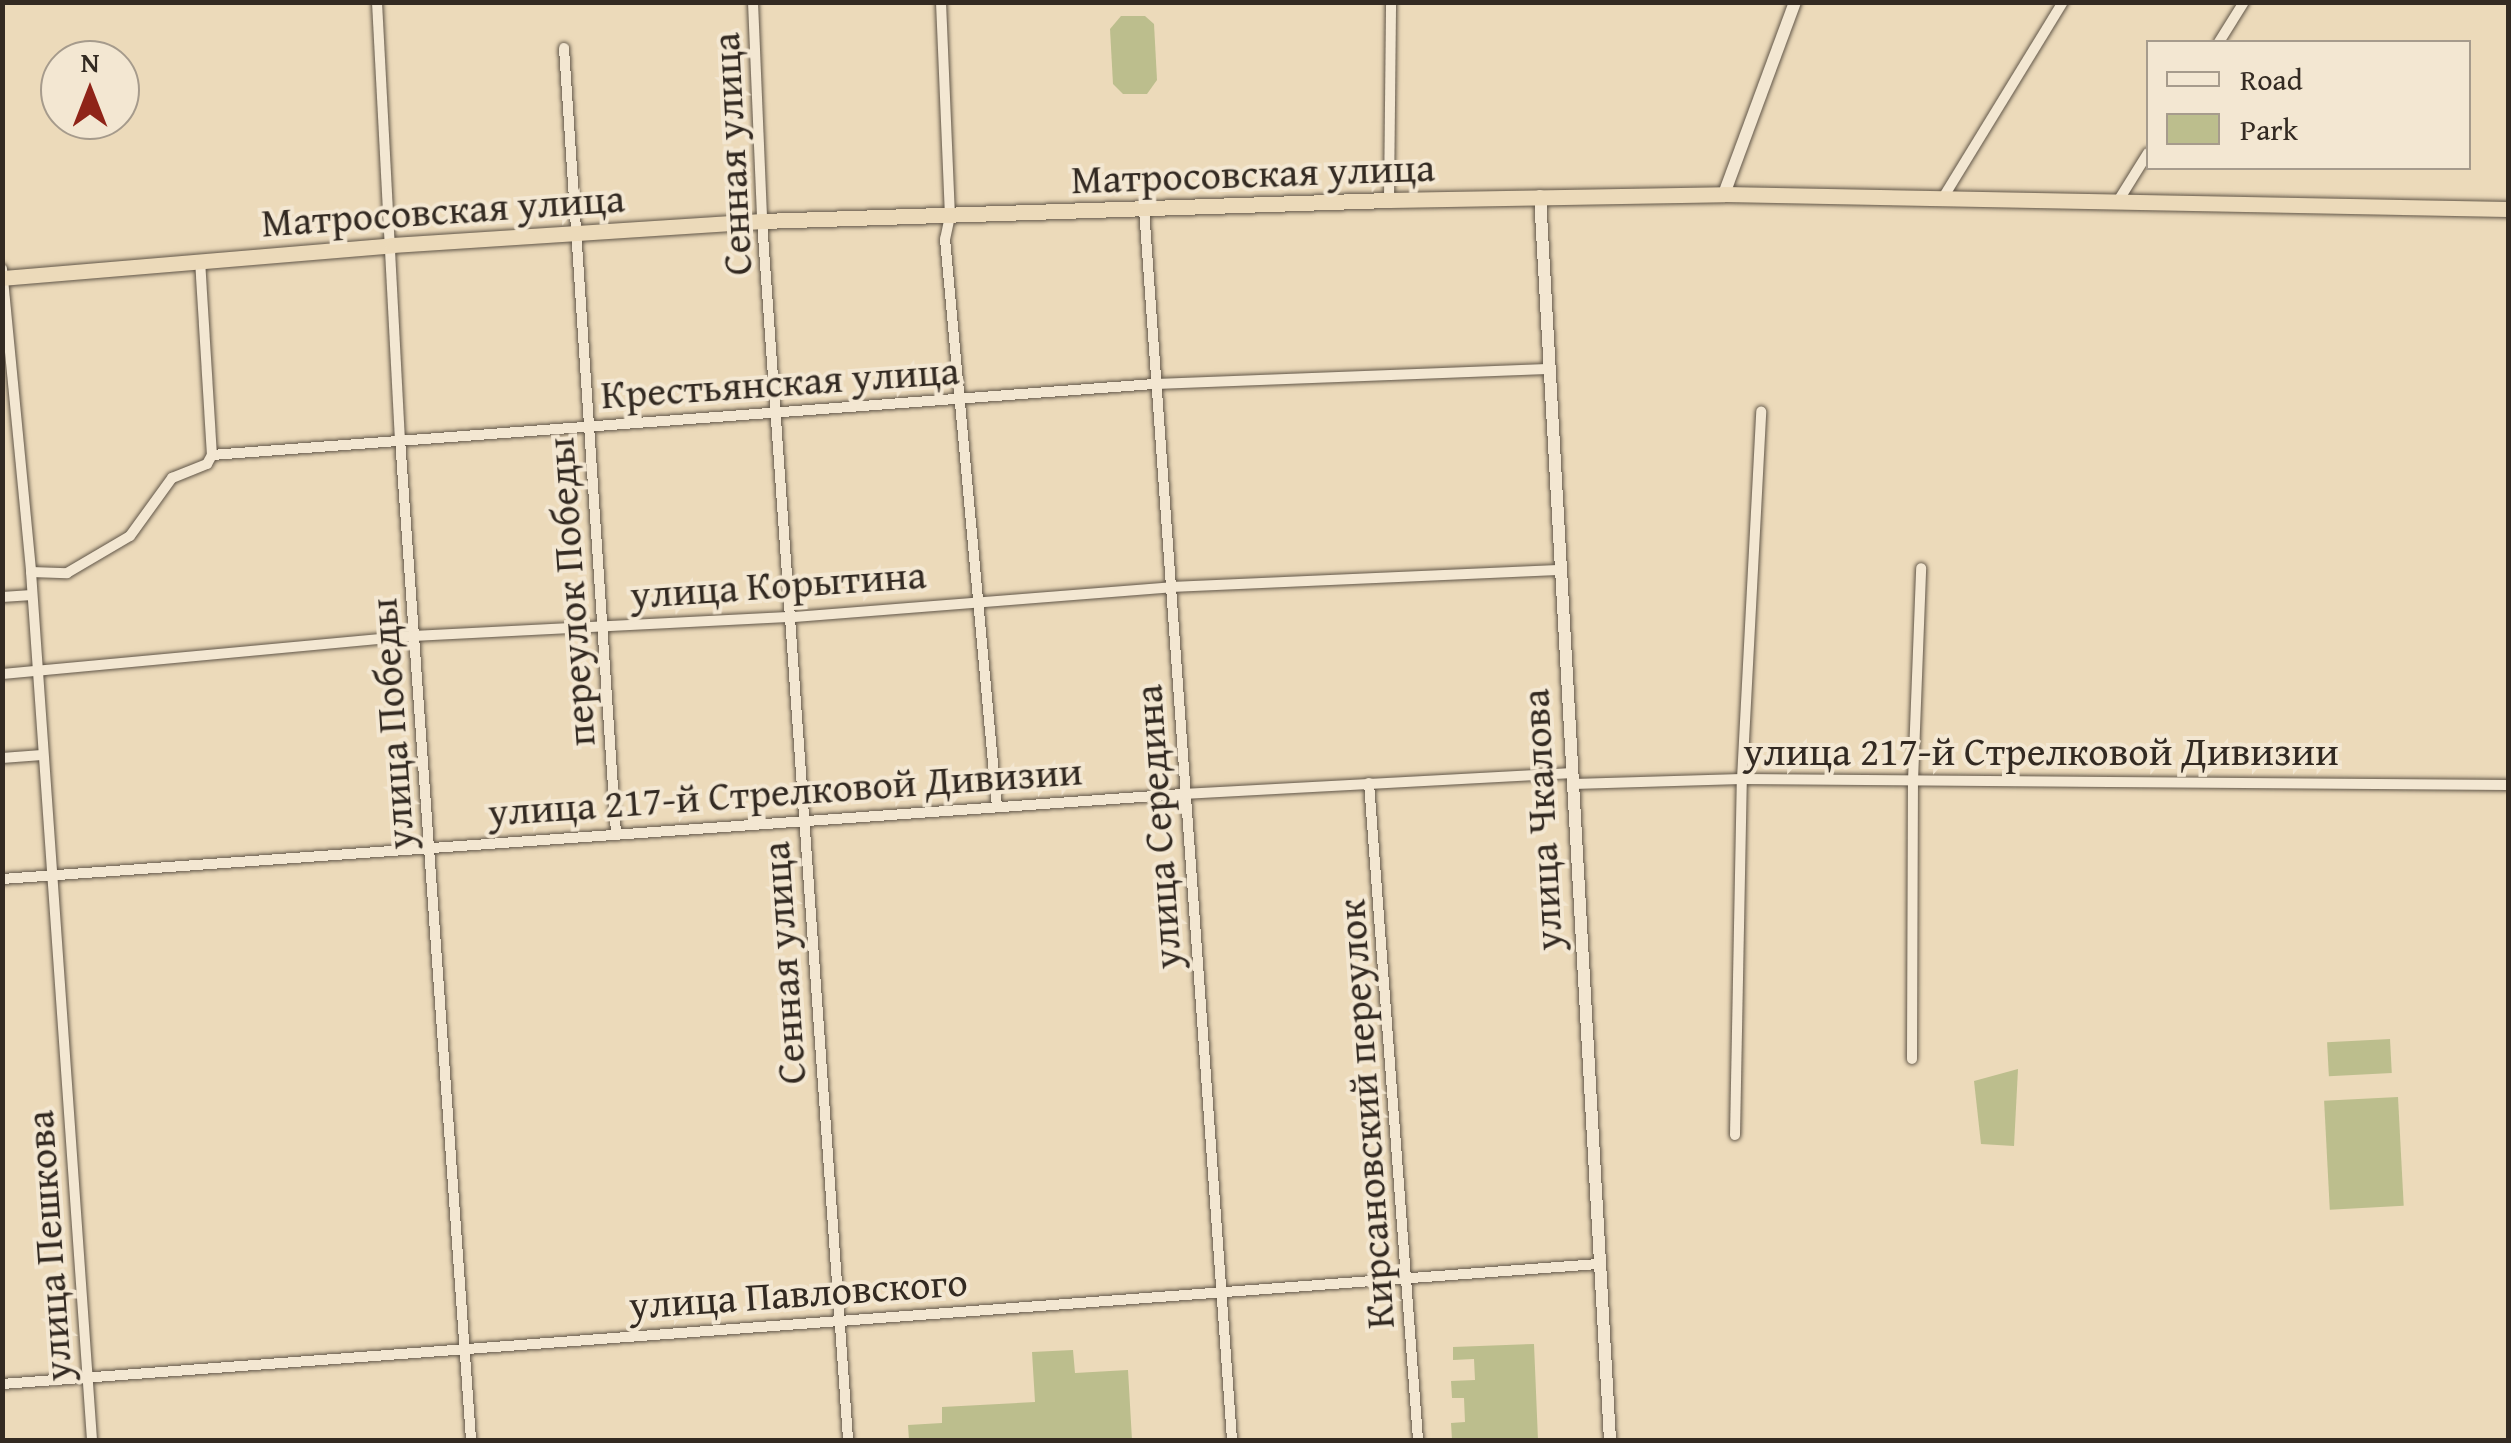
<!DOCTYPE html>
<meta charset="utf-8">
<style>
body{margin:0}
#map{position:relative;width:2511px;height:1443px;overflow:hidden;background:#ecdaba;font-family:"Gentium Book Plus",serif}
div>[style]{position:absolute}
.green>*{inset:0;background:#bcbe8d;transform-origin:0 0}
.roads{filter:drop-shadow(0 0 2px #615648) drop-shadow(0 0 2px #615648)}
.minor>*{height:10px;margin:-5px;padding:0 5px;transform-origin:5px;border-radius:5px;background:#f3e7d2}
.tertiary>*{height:12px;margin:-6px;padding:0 6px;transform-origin:6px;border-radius:6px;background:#f3e7d2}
.trunk>*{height:15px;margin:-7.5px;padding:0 7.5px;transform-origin:7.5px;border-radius:7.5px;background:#ecdaba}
span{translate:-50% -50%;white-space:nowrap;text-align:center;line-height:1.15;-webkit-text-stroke:8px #f3e7d2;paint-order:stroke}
.street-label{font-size:40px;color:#332a22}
.frame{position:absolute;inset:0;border:5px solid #332a22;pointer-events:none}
.legend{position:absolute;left:2146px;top:40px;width:325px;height:130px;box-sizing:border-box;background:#f3e7d2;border:2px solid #a69b8c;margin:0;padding:12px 18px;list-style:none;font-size:30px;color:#332a22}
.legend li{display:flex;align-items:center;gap:20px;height:50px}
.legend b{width:50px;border:2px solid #a69b8c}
.north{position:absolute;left:40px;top:40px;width:100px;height:100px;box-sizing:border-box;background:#f3e7d2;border:2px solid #a69b8c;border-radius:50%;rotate:0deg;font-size:28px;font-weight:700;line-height:40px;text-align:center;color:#332a22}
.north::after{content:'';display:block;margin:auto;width:35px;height:45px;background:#8f2418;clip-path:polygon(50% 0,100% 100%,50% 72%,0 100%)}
</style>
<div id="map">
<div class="green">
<i style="clip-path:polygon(1121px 16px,1145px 16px,1154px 24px,1157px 80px,1147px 94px,1123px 94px,1113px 84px,1110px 29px)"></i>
<i style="left:2390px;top:1039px;width:34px;height:63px;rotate:87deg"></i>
<i style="clip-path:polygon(2018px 1069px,2014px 1146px,1981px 1144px,1974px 1081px)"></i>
<i style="left:2398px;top:1097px;width:109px;height:74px;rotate:87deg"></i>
<i style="clip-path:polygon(1534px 1344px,1538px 1440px,1452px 1440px,1451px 1423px,1465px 1422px,1464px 1398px,1452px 1398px,1451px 1381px,1475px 1380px,1474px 1359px,1453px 1360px,1453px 1347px)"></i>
<i style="clip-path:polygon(1073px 1350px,1075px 1373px,1128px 1370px,1132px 1440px,909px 1440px,908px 1425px,942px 1423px,942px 1407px,1035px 1402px,1032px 1352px)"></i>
</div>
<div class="roads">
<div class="minor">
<i style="left:377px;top:2px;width:438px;rotate:87deg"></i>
<i style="left:400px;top:439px;width:1004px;rotate:85.94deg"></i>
<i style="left:753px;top:2px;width:219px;rotate:87.6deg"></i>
<i style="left:762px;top:221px;width:1222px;rotate:85.96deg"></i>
<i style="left:941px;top:2px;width:214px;rotate:87.6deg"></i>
<i style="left:950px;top:216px;width:24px;rotate:102deg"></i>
<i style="left:945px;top:239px;width:570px;rotate:84.77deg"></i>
<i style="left:2219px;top:42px;width:47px;rotate:-58deg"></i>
<i style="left:564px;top:48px;width:787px;rotate:86.21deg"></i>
<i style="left:1944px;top:196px;width:228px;rotate:-58.5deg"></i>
<i style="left:2120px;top:198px;width:53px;rotate:-58.1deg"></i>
<i style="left:1389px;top:200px;width:198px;rotate:-89.4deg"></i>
<i style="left:1144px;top:209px;width:1234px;rotate:85.91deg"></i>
<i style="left:200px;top:260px;width:195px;rotate:86.5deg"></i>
<i style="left:212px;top:455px;width:945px;rotate:-4.31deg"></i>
<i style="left:1154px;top:384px;width:395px;rotate:-2.2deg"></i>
<i style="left:2px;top:269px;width:304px;rotate:84.5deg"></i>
<i style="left:31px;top:572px;width:870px;rotate:85.98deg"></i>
<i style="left:31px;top:572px;width:36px;rotate:2deg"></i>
<i style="left:67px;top:573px;width:73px;rotate:-30.4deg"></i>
<i style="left:130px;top:536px;width:72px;rotate:-54.1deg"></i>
<i style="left:172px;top:478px;width:38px;rotate:-22deg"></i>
<i style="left:207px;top:464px;width:10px;rotate:-61deg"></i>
<i style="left:2px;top:597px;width:30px;rotate:-4deg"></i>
<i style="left:2px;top:674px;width:413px;rotate:-5.3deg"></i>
<i style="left:413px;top:636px;width:380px;rotate:-2.9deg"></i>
<i style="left:793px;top:617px;width:378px;rotate:-4.5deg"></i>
<i style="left:1170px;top:587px;width:389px;rotate:-2.5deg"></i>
<i style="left:2px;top:758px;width:40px;rotate:-4.3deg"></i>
<i style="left:1369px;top:783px;width:659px;rotate:85.73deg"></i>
<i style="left:1573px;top:784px;width:169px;rotate:-1.7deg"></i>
<i style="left:1742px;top:779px;width:766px;rotate:0.45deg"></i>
<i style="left:2px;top:879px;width:1184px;rotate:-4.12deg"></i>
<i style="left:1183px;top:794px;width:390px;rotate:-3.1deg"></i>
<i style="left:1912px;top:1059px;width:278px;rotate:-89.8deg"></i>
<i style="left:1913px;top:781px;width:213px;rotate:-87.8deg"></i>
<i style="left:1735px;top:1135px;width:356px;rotate:-88.9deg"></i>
<i style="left:1742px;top:779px;width:368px;rotate:-87deg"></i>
<i style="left:2px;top:1384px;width:1602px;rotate:-4.3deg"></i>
</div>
<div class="tertiary">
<i style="left:1724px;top:194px;width:205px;rotate:-69.7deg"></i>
<i style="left:1540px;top:196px;width:1246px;rotate:86.78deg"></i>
</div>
<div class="trunk">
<i style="left:2px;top:278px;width:391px;rotate:-4.8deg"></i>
<i style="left:392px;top:245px;width:371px;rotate:-3.7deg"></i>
<i style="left:762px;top:221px;width:627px;rotate:-1.92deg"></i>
<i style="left:1389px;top:200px;width:335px;rotate:-1deg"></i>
<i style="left:1724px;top:194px;width:784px;rotate:1.1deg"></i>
</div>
</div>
<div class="street-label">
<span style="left:731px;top:154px;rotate:-93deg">Сенная улица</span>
<span style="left:1253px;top:173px;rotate:-2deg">Матросовская улица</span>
<span style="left:443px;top:210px;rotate:-4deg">Матросовская улица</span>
<span style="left:780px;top:382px;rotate:-4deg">Крестьянская улица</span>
<span style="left:778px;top:584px;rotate:-4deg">улица Корытина</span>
<span style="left:570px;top:592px;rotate:-94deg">переулок Победы</span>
<span style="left:391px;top:724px;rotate:-94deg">улица Победы</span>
<span style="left:2041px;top:751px">улица 217-й Стрелковой Дивизии</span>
<span style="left:785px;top:791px;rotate:-4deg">улица 217-й Стрелковой Дивизии</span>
<span style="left:1541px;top:820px;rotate:-93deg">улица Чкалова</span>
<span style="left:1157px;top:827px;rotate:-94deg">улица Середина</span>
<span style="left:783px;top:963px;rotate:-94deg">Сенная улица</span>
<span style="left:1365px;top:1114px;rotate:-94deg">Кирсановский переулок</span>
<span style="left:48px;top:1246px;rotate:-94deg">улица Пешкова</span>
<span style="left:798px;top:1293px;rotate:-4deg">улица Павловского</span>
</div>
<div class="frame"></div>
<ul class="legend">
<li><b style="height:12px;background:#f3e7d2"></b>Road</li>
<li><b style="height:28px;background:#bcbe8d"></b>Park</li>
</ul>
<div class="north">N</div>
</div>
